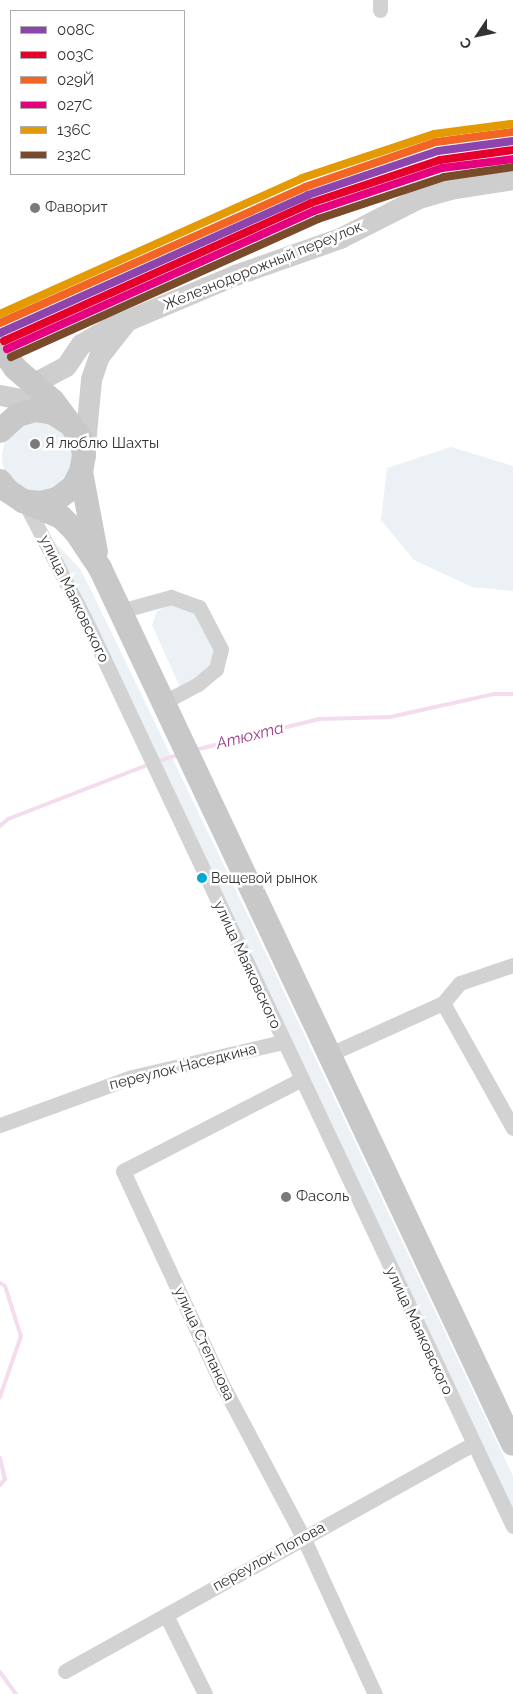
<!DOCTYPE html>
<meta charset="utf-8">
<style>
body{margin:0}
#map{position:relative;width:513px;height:1694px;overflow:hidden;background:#fff;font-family:Raleway,sans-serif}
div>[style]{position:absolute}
.green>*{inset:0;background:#ebf1f4}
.round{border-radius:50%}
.stream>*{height:4px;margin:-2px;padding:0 2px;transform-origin:2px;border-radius:2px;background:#f4dcee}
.street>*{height:15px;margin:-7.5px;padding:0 7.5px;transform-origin:7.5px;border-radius:7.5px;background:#d2d2d2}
.secondary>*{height:21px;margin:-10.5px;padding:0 10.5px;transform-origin:10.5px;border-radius:10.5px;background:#cecece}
.primary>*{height:24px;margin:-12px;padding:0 12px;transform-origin:12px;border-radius:12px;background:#c8c8c8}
.rail-1>*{height:8px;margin:-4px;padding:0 4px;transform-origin:4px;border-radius:4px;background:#8e44ad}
.rail-2>*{height:8px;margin:-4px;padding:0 4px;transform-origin:4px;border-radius:4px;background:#e4002b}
.rail-3>*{height:8px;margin:-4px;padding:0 4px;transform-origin:4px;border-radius:4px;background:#f26522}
.rail-4>*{height:8px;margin:-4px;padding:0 4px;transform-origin:4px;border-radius:4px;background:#e5007d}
.rail-5>*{height:8px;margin:-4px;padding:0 4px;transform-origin:4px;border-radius:4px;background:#e39a05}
.rail-6>*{height:8px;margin:-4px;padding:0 4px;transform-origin:4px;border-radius:4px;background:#7a4b2a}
.dots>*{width:14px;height:14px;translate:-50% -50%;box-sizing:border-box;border:2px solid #fff;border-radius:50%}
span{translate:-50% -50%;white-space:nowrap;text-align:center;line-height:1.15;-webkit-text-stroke:5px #fff;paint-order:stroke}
.bus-label{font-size:14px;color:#333}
.left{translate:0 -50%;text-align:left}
.poi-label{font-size:15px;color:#333}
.street-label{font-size:15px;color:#333}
.water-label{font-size:16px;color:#9c3a84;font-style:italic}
.legend{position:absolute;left:10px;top:10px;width:175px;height:165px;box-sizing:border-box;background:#fff;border:1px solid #adadad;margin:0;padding:6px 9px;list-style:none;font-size:15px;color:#333}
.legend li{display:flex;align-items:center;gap:10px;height:25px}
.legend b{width:25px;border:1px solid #adadad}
.north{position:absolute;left:453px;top:10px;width:50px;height:50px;-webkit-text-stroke:4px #fff;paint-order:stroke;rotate:236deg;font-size:14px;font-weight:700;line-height:20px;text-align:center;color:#333}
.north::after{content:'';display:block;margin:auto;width:18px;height:22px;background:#333;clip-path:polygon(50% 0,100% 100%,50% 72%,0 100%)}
</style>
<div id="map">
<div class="green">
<i class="round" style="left:2px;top:422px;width:70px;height:70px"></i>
<i style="clip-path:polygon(451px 447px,513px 466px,513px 591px,472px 587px,414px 560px,381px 520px,387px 468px)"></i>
<i style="clip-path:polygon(51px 538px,80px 569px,91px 590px,242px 903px,513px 1476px,513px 1512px)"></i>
<i style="clip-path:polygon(174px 603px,197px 611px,213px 645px,213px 667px,180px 687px,152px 625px,157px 611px)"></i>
</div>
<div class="stream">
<i style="left:195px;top:750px;width:128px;rotate:-14deg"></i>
<i style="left:319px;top:719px;width:71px;rotate:-1.6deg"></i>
<i style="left:390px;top:717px;width:107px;rotate:-12.5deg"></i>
<i style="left:494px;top:694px;width:19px"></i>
<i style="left:156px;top:762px;width:23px;rotate:-18deg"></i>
<i style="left:0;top:826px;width:11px;rotate:-41deg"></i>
<i style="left:8px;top:819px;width:152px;rotate:-21.2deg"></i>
<i style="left:0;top:1283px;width:6px;rotate:31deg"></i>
<i style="left:5px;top:1286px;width:52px;rotate:72.3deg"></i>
<i style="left:21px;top:1336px;width:65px;rotate:109deg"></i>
<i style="left:0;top:1458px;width:22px;rotate:77deg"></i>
<i style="left:5px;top:1479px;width:8px;rotate:130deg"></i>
<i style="left:0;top:1672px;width:27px;rotate:54deg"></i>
</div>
<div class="street">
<i style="left:380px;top:10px;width:10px;rotate:-90deg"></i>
<i style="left:24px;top:501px;width:131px;rotate:62.7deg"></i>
<i style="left:84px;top:617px;width:1005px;rotate:64.74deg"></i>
<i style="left:120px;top:611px;width:53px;rotate:-15.4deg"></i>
<i style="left:171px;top:597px;width:30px;rotate:20deg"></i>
<i style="left:199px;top:607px;width:47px;rotate:62.4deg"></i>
<i style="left:221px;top:649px;width:21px;rotate:104deg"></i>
<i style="left:216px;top:669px;width:23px;rotate:140deg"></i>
<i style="left:198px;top:684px;width:40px;rotate:152deg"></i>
<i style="left:443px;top:1003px;width:143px;rotate:60.8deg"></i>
<i style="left:330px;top:1054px;width:124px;rotate:-24.3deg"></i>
<i style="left:443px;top:1003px;width:26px;rotate:-50deg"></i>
<i style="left:460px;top:983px;width:56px;rotate:-18.8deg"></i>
<i style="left:300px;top:1080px;width:199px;rotate:152.8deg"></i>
<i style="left:123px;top:1171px;width:237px;rotate:65.1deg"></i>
<i style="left:223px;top:1386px;width:171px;rotate:62.1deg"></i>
<i style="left:303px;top:1537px;width:173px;rotate:65.4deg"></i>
<i style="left:0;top:1125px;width:140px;rotate:-20deg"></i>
<i style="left:132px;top:1077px;width:155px;rotate:-13.1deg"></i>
<i style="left:166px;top:1615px;width:88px;rotate:63.7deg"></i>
<i style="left:65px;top:1671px;width:467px;rotate:-29.1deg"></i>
</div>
<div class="secondary">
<i style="left:32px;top:384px;width:38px;rotate:-28deg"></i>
<i style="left:66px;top:366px;width:27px;rotate:-56deg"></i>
<i style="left:81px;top:344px;width:32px;rotate:-30deg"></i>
<i style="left:109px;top:328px;width:137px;rotate:-22.8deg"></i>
<i style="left:235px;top:275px;width:111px;rotate:-19.4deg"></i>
<i style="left:340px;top:238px;width:89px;rotate:-26.9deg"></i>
<i style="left:419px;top:198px;width:32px;rotate:-16deg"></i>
<i style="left:450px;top:189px;width:64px;rotate:-9deg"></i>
<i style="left:0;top:395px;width:32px;rotate:11deg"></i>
<i style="left:31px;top:401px;width:25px;rotate:29deg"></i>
<i style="left:84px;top:455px;width:76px;rotate:-84.7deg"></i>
<i style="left:91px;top:379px;width:24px;rotate:-71deg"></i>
<i style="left:99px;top:356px;width:42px;rotate:-51.8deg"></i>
</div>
<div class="primary">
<i style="left:0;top:347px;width:26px;rotate:54deg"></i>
<i style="left:15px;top:368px;width:50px;rotate:41deg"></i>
<i style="left:53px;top:401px;width:45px;rotate:53.1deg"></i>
<i style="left:80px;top:437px;width:18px;rotate:77deg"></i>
<i style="left:84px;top:455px;width:17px;rotate:100deg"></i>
<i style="left:81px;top:472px;width:17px;rotate:118deg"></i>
<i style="left:73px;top:487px;width:20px;rotate:143deg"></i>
<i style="left:57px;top:499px;width:16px;rotate:166deg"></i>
<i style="left:41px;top:503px;width:18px;rotate:-174deg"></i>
<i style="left:23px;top:501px;width:18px;rotate:-146deg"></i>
<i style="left:8px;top:491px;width:13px;rotate:-129deg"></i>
<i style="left:0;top:431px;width:24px;rotate:-42deg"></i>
<i style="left:18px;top:415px;width:19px;rotate:-16deg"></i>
<i style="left:36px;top:410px;width:17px;rotate:10deg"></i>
<i style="left:53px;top:413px;width:17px;rotate:33deg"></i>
<i style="left:81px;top:472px;width:81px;rotate:79.4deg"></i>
<i style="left:23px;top:501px;width:41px;rotate:22.8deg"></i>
<i style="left:61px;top:517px;width:21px;rotate:45deg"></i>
<i style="left:76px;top:532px;width:43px;rotate:56.3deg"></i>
<i style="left:100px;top:568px;width:968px;rotate:64.76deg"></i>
</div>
<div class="rail-1">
<i style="left:0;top:333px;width:338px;rotate:-24.1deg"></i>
<i style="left:308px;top:195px;width:137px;rotate:-18.7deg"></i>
<i style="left:438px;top:151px;width:76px;rotate:-7.6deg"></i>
</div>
<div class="rail-2">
<i style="left:4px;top:341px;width:337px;rotate:-24.2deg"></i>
<i style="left:311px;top:203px;width:136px;rotate:-18.4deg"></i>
<i style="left:440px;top:160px;width:74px;rotate:-7.8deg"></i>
</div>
<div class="rail-3">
<i style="left:0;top:323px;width:334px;rotate:-24deg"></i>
<i style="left:305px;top:187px;width:139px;rotate:-19deg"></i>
<i style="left:436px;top:142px;width:77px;rotate:-7.5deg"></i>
</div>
<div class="rail-4">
<i style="left:7px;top:349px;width:337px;rotate:-24.2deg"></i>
<i style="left:314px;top:211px;width:135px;rotate:-18.6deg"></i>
<i style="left:442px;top:168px;width:72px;rotate:-7.2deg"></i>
</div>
<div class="rail-5">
<i style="left:0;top:314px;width:331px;rotate:-24.2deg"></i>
<i style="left:302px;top:178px;width:139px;rotate:-18.4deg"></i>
<i style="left:434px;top:134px;width:78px;rotate:-7.4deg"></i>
</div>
<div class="rail-6">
<i style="left:11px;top:357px;width:337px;rotate:-24.2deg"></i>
<i style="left:318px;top:219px;width:133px;rotate:-18.4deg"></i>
<i style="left:444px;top:177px;width:70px;rotate:-8.2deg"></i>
</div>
<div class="dots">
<i style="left:35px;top:208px;background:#7a7a7a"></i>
<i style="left:35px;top:444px;background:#7a7a7a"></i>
<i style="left:202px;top:878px;background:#00a9ce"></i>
<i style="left:286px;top:1197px;background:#7a7a7a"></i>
</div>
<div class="bus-label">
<span class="left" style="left:211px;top:878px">Вещевой рынок</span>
</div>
<div class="poi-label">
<span class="left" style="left:45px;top:208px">Фаворит</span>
<span class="left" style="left:45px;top:444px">Я люблю Шахты</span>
<span class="left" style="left:296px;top:1197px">Фасоль</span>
</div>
<div class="street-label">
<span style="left:263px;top:266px;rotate:-22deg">Железнодорожный переулок</span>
<span style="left:74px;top:599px;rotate:64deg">улица Маяковского</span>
<span style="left:247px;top:965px;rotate:65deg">улица Маяковского</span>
<span style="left:183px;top:1067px;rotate:-14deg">переулок Наседкина</span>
<span style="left:419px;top:1331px;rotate:65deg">улица Маяковского</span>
<span style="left:204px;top:1344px;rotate:65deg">улица Степанова</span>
<span style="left:269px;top:1557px;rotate:-29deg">переулок Попова</span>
</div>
<div class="water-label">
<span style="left:250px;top:736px;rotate:-14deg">Атюхта</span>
</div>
<ul class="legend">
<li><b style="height:6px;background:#8e44ad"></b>008С</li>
<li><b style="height:6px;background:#e4002b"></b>003С</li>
<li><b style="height:6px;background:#f26522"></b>029Й</li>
<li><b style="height:6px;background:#e5007d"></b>027С</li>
<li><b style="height:6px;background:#e39a05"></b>136С</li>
<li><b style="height:6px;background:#7a4b2a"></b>232C</li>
</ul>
<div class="north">С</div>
</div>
